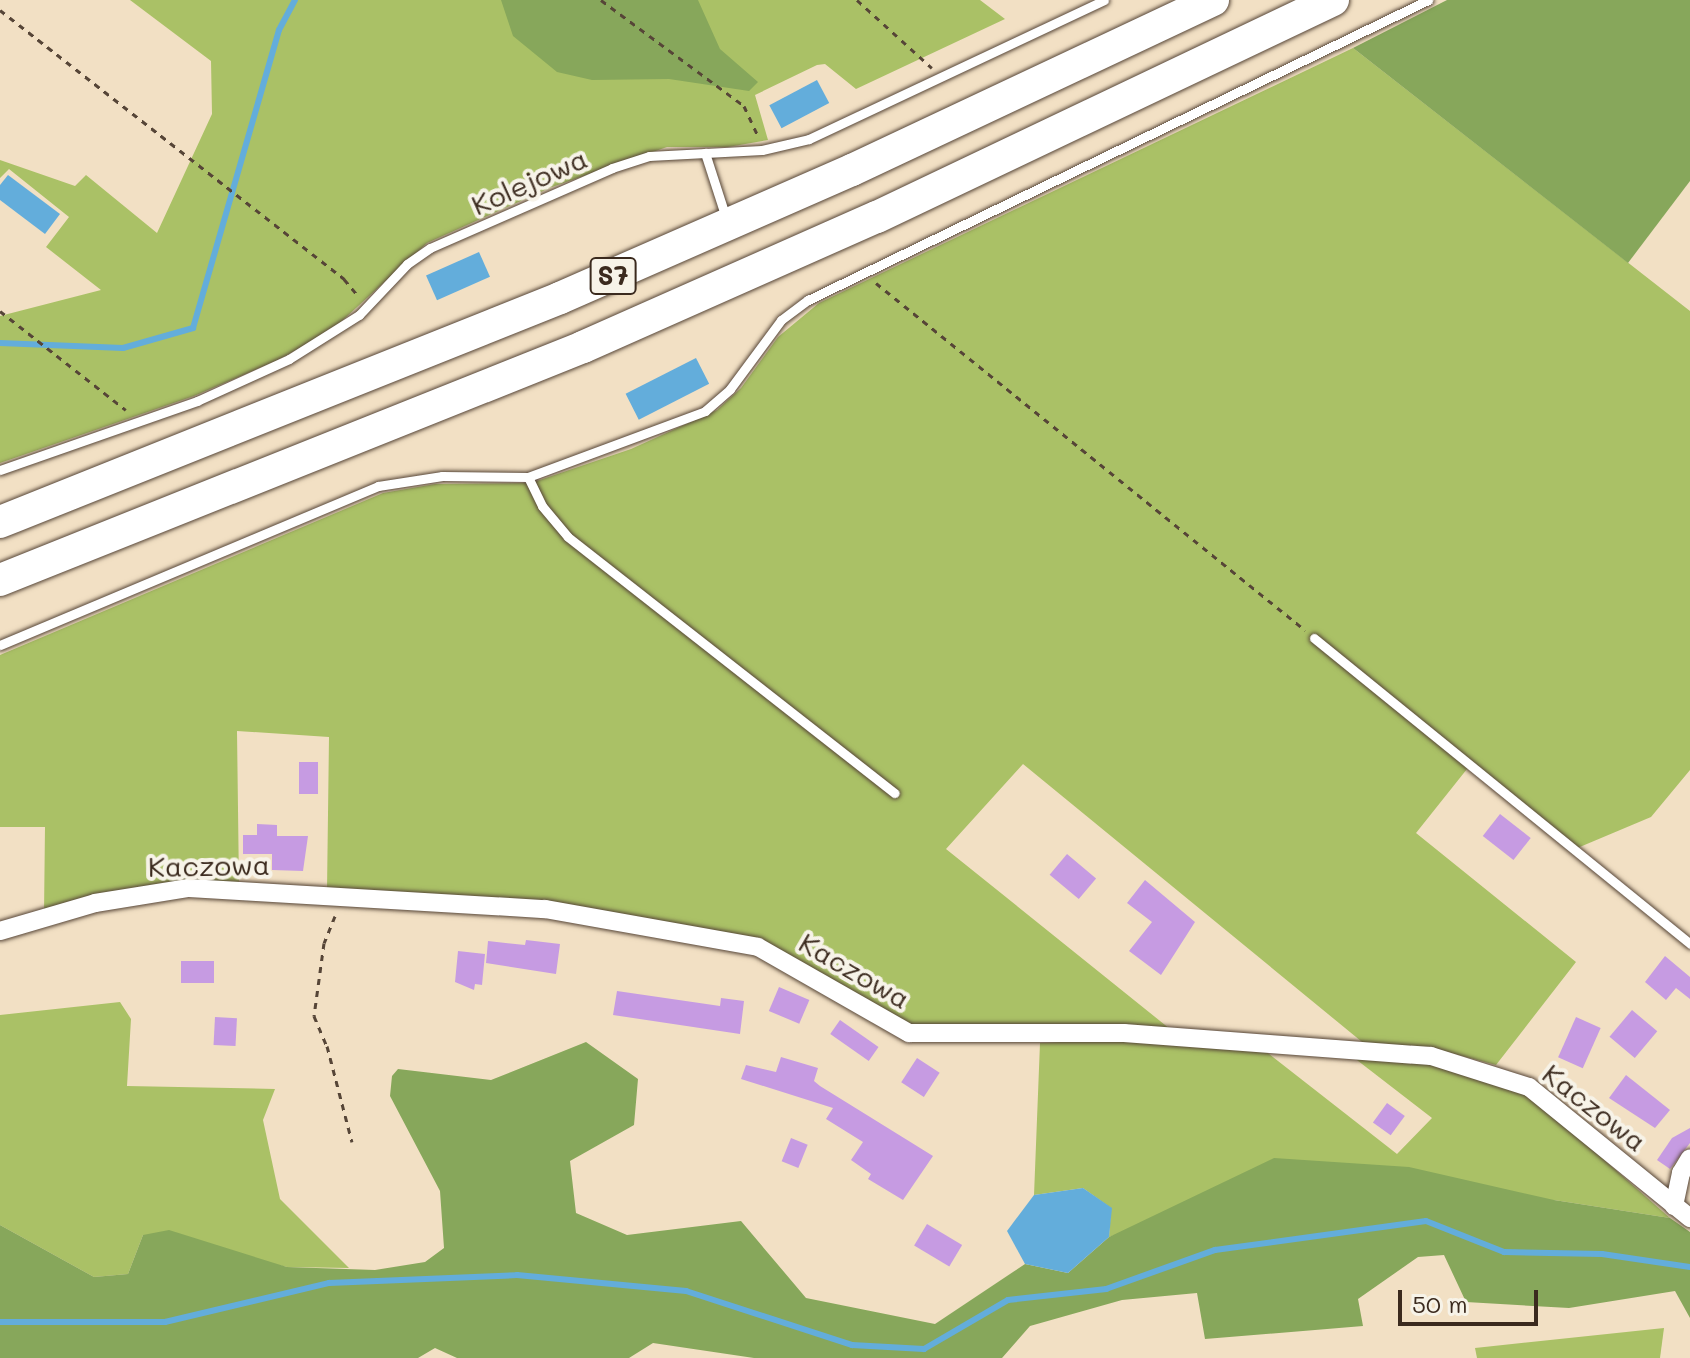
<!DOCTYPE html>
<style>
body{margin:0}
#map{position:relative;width:1690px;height:1358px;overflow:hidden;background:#f2e0c4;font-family:Mali,sans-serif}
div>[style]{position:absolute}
.green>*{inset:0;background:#aac166}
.forest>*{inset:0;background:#87a75b}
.water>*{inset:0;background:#63addb;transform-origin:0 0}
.stream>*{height:6px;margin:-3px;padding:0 3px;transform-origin:3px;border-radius:3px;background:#63addb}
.building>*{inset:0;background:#c69be2;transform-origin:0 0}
.path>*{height:3px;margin-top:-1.5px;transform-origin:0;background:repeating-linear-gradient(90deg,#564537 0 6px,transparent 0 12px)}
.roads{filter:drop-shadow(0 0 2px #564537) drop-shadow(0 0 2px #564537)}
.lane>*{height:9px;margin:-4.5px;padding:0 4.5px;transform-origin:4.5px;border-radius:4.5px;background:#fff}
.street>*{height:18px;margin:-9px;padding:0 9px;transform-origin:9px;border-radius:9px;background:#fff}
.highway>*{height:32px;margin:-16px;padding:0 16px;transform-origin:16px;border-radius:16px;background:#fff}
span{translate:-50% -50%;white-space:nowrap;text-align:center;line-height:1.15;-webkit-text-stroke:8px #f7f3e8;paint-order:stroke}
.shield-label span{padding:2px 6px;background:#f7f3e8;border:2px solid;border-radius:6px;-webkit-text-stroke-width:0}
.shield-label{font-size:26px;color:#3b2a1e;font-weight:700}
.street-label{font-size:28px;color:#3b2a1e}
.scale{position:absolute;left:1398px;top:1290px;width:140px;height:36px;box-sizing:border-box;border:4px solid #3b2a1e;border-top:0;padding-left:10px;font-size:24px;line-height:28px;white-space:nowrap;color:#3b2a1e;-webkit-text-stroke:6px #f7f3e8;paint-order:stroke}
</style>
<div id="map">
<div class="green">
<i style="clip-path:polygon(130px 0,980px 0,1005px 19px,856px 89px,825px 64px,817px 65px,755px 95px,768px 140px,728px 147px,667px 147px,552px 187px,427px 243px,332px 330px,278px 360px,194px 396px,0 463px,0 316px,101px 290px,46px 247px,69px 217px,9px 169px,0 178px,0 160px,75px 186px,86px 175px,157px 233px,212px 114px,211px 61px)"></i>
<i style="clip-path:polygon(1353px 48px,1690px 311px,1690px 770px,1651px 817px,1575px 849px,1471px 764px,1416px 833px,1576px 962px,1496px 1065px,1432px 1048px,1367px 1046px,1023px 764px,946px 849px,1175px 1033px,910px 1027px,762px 942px,327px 890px,329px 737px,237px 731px,239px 886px,44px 913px,45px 827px,0 827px,0 655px,383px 493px,435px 484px,531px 483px,631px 449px,717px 410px,741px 388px,778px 337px,819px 303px)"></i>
<i style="clip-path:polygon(120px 1002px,131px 1019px,127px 1086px,275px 1089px,263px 1120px,280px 1199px,349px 1268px,287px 1267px,143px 1235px,128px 1274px,94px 1277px,0 1225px,0 1015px)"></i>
<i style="clip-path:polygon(1124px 1039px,1264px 1050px,1397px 1154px,1432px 1118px,1353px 1057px,1430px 1063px,1526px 1091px,1670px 1218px,1554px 1200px,1137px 1227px,1109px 1237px,1111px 1208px,1083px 1188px,1034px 1195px,1040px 1043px)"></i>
<i style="clip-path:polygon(1664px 1328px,1660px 1358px,1477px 1358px,1475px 1348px)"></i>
</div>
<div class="forest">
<i style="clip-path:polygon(501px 0,698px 0,720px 49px,758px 82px,749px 91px,669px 79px,592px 80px,557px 72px,513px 36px)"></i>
<i style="clip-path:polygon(1447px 0,1690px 0,1690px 181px,1628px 263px,1353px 48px)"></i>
<i style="clip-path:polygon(586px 1042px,638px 1079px,634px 1125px,570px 1161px,576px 1213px,627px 1235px,741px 1221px,806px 1298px,935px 1324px,1025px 1264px,1068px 1273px,1109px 1237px,1274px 1158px,1409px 1167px,1554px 1200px,1670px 1218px,1690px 1232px,1690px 1318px,1675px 1291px,1569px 1308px,1466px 1302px,1444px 1255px,1418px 1257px,1358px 1299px,1363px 1326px,1205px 1339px,1197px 1293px,1122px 1300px,1030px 1326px,1002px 1358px,754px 1358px,653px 1343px,629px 1358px,457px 1358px,435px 1348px,418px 1358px,0 1358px,0 1225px,94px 1277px,128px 1274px,143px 1235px,169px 1230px,287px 1267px,375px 1270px,425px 1262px,444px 1248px,440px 1191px,390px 1096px,392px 1076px,398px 1069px,491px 1080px)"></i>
</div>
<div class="water">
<i style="left:817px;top:80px;width:26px;height:54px;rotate:62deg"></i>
<i style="clip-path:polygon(8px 175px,60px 214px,45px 234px,0 200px,0 185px)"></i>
<i style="left:479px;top:252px;width:27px;height:58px;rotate:66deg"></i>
<i style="left:696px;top:358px;width:29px;height:79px;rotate:63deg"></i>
<i style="clip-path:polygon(1083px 1188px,1112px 1208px,1109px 1237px,1068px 1273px,1025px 1264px,1007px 1231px,1034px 1195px)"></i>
</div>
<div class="stream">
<i style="left:0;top:343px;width:123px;rotate:2.3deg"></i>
<i style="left:123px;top:348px;width:73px;rotate:-15.9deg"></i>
<i style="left:193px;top:328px;width:310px;rotate:-73.9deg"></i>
<i style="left:279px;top:30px;width:34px;rotate:-62deg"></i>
<i style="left:0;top:1322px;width:165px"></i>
<i style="left:165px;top:1322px;width:169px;rotate:-13.4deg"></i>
<i style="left:329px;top:1283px;width:188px;rotate:-2.4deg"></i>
<i style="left:517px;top:1275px;width:170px;rotate:5.4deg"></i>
<i style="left:686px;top:1291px;width:175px;rotate:18deg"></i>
<i style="left:852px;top:1345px;width:72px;rotate:3.2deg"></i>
<i style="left:924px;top:1349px;width:97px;rotate:-30.3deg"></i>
<i style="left:1008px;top:1300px;width:99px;rotate:-6.4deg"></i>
<i style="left:1106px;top:1289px;width:116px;rotate:-19.7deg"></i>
<i style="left:1215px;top:1250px;width:213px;rotate:-7.8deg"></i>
<i style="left:1426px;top:1221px;width:84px;rotate:21.7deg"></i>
<i style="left:1504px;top:1252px;width:98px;rotate:1.2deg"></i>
<i style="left:1602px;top:1254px;width:89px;rotate:8.4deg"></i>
</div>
<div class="building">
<i style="left:299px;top:762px;width:19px;height:32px"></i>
<i style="left:1500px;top:814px;width:39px;height:28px;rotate:38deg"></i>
<i style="clip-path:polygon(257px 824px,277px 825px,277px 836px,308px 836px,303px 871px,272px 870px,272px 854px,243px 854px,243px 835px,257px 835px)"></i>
<i style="left:1067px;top:854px;width:38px;height:27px;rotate:40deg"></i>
<i style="clip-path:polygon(1145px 880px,1195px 922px,1161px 975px,1129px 951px,1152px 922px,1127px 903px)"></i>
<i style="clip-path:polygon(526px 940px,560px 944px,556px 974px,486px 963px,488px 941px,525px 945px)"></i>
<i style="clip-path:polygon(458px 951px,485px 954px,482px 985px,475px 984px,474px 990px,455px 982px)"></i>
<i style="clip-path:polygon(1665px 956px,1690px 977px,1690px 999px,1676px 988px,1666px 1000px,1645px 982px)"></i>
<i style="left:181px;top:961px;width:33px;height:22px"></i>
<i style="left:779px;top:987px;width:33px;height:26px;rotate:23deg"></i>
<i style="clip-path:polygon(617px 991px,720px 1006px,721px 998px,744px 1001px,740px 1034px,613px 1015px)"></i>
<i style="left:1632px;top:1010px;width:33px;height:35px;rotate:40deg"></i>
<i style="left:215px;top:1017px;width:22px;height:28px;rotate:3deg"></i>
<i style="left:1576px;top:1017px;width:27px;height:44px;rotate:24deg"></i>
<i style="left:840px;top:1020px;width:47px;height:17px;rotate:35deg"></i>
<i style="clip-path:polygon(781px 1057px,818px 1068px,814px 1081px,820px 1086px,933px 1156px,903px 1200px,868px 1179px,871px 1174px,851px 1160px,863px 1142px,826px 1119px,833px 1108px,741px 1079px,746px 1065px,776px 1072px)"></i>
<i style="left:917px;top:1058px;width:27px;height:29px;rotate:33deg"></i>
<i style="clip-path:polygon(1626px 1075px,1670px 1110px,1655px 1128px,1609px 1098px)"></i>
<i style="left:1387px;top:1103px;width:22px;height:24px;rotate:36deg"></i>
<i style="clip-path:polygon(1690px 1128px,1690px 1143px,1670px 1169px,1657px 1160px,1672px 1138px)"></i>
<i style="left:791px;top:1138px;width:18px;height:25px;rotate:22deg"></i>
<i style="left:927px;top:1224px;width:41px;height:25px;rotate:31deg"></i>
</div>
<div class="path">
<i style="left:601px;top:0;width:178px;rotate:36.5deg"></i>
<i style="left:744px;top:106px;width:35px;rotate:65deg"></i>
<i style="left:857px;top:0;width:101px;rotate:42.2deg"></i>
<i style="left:0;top:10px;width:437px;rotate:38deg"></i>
<i style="left:344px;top:279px;width:23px;rotate:50deg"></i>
<i style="left:876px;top:283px;width:552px;rotate:38.97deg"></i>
<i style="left:0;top:311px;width:160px;rotate:38.2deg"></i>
<i style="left:335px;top:916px;width:29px;rotate:112deg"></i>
<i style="left:324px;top:943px;width:74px;rotate:97.8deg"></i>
<i style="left:314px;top:1016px;width:33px;rotate:67deg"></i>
<i style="left:327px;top:1046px;width:99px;rotate:75.4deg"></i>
</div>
<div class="roads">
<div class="lane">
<i style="left:705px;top:153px;width:68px;rotate:72.1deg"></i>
<i style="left:0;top:470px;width:209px;rotate:-19.3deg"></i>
<i style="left:197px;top:401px;width:101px;rotate:-24.5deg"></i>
<i style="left:289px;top:359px;width:83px;rotate:-32.2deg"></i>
<i style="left:359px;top:315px;width:70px;rotate:-46.7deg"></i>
<i style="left:407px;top:264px;width:28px;rotate:-35deg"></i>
<i style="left:430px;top:248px;width:199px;rotate:-23.7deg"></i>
<i style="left:612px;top:168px;width:39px;rotate:-18deg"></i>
<i style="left:649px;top:156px;width:113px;rotate:-3deg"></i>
<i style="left:762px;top:150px;width:48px;rotate:-13.2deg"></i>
<i style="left:809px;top:139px;width:326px;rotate:-25.2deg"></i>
<i style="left:528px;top:477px;width:32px;rotate:64deg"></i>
<i style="left:542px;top:506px;width:40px;rotate:50deg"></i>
<i style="left:568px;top:537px;width:415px;rotate:38.1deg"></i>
<i style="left:1314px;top:638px;width:485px;rotate:39.1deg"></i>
<i style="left:0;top:645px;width:410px;rotate:-22.8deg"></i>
<i style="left:378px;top:486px;width:65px;rotate:-8.9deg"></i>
<i style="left:442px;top:476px;width:86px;rotate:0.7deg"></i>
<i style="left:528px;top:477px;width:189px;rotate:-20.4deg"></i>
<i style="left:705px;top:411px;width:33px;rotate:-41deg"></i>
<i style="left:730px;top:389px;width:86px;rotate:-53.5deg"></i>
<i style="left:781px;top:320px;width:34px;rotate:-37deg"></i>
<i style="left:808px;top:300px;width:689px;rotate:-25.82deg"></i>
</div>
<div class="street">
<i style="left:0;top:931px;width:99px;rotate:-16.4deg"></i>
<i style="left:95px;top:903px;width:95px;rotate:-9.1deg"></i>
<i style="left:189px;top:888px;width:357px;rotate:3.4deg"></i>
<i style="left:545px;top:909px;width:216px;rotate:10.1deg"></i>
<i style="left:758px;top:947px;width:174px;rotate:29.7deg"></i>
<i style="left:909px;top:1033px;width:215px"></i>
<i style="left:1124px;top:1033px;width:308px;rotate:4.3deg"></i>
<i style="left:1431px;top:1056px;width:103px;rotate:17.6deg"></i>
<i style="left:1529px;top:1087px;width:208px;rotate:39.1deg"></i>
<i style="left:1674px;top:1206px;width:34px;rotate:-78deg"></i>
<i style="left:1681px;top:1173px;width:17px;rotate:-59deg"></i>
</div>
<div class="highway">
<i style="left:0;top:522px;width:603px;rotate:-21.8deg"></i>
<i style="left:560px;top:298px;width:319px;rotate:-23.7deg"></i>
<i style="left:852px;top:170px;width:399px;rotate:-25.2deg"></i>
<i style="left:0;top:580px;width:628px;rotate:-21.78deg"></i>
<i style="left:583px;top:347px;width:321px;rotate:-23.9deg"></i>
<i style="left:877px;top:217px;width:505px;rotate:-25.45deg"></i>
</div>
</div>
<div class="shield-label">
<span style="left:613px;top:276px">S7</span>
</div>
<div class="street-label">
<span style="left:529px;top:181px;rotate:-24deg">Kolejowa</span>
<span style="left:209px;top:865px;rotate:-1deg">Kaczowa</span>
<span style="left:855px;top:970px;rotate:30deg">Kaczowa</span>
<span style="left:1595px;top:1107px;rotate:38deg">Kaczowa</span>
</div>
<div class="scale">50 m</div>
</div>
